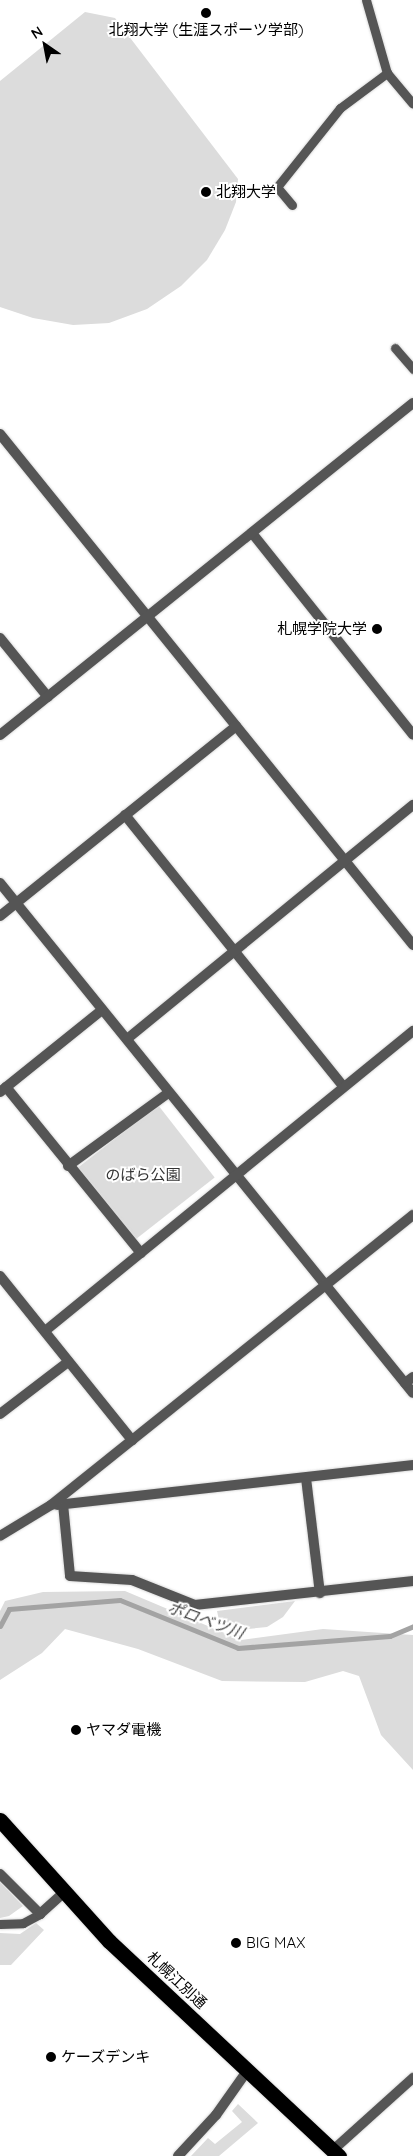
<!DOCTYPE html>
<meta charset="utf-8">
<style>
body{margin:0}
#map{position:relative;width:413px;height:2156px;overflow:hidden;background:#fff;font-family:Quicksand,"Noto Sans JP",sans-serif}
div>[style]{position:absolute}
.green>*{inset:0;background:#dcdcdc;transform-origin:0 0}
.stream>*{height:5px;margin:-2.5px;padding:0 2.5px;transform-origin:2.5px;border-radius:2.5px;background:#a3a3a3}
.roads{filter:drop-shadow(0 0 1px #dbdbdb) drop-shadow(0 0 1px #dbdbdb)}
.lane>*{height:9px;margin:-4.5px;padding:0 4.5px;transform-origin:4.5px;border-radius:4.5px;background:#555}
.street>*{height:10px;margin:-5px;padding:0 5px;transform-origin:5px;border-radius:5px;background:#555}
.highway>*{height:15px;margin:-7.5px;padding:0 7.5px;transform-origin:7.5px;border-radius:7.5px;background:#000}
.dots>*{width:14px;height:14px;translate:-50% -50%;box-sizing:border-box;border:2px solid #fff;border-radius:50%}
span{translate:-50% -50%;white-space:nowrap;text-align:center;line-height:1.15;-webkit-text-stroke:4px #fff;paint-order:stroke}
.poi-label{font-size:15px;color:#000}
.left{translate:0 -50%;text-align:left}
.right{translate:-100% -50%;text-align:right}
.park-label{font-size:15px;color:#333}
.street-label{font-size:15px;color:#000}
.water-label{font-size:16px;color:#444;font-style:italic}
.north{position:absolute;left:20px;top:20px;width:50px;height:50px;-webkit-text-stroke:4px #fff;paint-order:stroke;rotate:327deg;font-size:14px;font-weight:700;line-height:20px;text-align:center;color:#000}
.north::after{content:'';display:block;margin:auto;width:18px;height:22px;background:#000;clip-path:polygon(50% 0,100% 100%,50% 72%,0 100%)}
</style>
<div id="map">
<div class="green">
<i style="clip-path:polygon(85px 12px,115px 18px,238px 179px,236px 202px,225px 230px,207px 260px,181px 286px,147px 309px,109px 323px,73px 325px,33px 318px,0 307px,0 81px)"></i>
<i style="left:158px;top:1105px;width:92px;height:103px;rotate:52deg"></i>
<i style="clip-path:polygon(125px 1591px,241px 1640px,323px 1629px,413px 1635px,413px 1770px,381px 1735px,359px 1676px,343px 1671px,305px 1682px,222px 1681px,138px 1649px,65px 1629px,42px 1653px,0 1680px,0 1611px,5px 1601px,43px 1592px)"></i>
<i style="clip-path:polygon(295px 1601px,283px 1617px,267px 1627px,248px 1629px,219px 1620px,217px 1611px)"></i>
<i style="clip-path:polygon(0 1882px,23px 1906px,9px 1916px,0 1918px)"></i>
<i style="clip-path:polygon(36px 1923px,44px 1930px,11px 1965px,0 1965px,0 1933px,20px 1934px)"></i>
<i style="clip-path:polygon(238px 2104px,258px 2123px,219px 2156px,191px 2156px,208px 2138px,215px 2144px,242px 2122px,232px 2111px)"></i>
</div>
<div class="stream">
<i style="left:0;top:1626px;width:19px;rotate:-62deg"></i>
<i style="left:9px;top:1609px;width:111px;rotate:-4.6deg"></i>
<i style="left:120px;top:1600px;width:127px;rotate:22.1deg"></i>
<i style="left:238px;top:1648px;width:152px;rotate:-4.5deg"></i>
<i style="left:390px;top:1636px;width:25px;rotate:-23deg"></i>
</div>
<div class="roads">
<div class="lane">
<i style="left:366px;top:0;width:76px;rotate:74deg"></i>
<i style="left:387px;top:73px;width:40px;rotate:50deg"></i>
<i style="left:292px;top:205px;width:23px;rotate:-130deg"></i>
<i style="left:277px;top:187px;width:101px;rotate:-51.4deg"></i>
<i style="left:340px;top:108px;width:59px;rotate:-36.7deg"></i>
<i style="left:395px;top:348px;width:28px;rotate:49deg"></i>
<i style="left:0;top:1924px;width:23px;rotate:-2deg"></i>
<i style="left:23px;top:1923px;width:19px;rotate:-28deg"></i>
</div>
<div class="street">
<i style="left:0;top:434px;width:657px;rotate:51.05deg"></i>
<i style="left:252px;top:533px;width:258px;rotate:51.4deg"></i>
<i style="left:0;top:638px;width:76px;rotate:50.9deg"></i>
<i style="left:0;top:735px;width:530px;rotate:-38.79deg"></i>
<i style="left:125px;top:815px;width:348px;rotate:51.2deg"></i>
<i style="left:0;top:883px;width:656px;rotate:51deg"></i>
<i style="left:0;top:916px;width:303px;rotate:-38.8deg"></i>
<i style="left:127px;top:1039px;width:370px;rotate:-39.3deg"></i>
<i style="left:6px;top:1087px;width:214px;rotate:50.9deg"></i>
<i style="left:0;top:1092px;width:131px;rotate:-38.8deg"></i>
<i style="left:68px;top:1166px;width:124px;rotate:-36.1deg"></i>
<i style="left:0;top:1276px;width:211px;rotate:51.2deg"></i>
<i style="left:45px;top:1331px;width:475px;rotate:-39.2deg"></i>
<i style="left:405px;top:1383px;width:10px;rotate:-37deg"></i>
<i style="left:0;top:1414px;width:86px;rotate:-37.4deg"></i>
<i style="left:306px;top:1478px;width:116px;rotate:83.1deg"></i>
<i style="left:63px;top:1504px;width:72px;rotate:84.4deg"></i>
<i style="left:70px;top:1576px;width:62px;rotate:3.7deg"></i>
<i style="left:132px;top:1580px;width:68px;rotate:21.6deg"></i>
<i style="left:195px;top:1605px;width:219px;rotate:-6.3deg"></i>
<i style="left:57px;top:1505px;width:358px;rotate:-6.4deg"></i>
<i style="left:0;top:1536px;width:60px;rotate:-31.3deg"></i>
<i style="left:51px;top:1505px;width:464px;rotate:-38.7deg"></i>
<i style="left:0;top:1874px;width:57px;rotate:45deg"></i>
<i style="left:40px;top:1914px;width:31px;rotate:-42deg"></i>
<i style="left:333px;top:2150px;width:108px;rotate:-42deg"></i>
<i style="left:178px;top:2156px;width:56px;rotate:-47.2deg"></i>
<i style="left:216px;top:2115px;width:54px;rotate:-54.8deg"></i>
</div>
<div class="highway">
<i style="left:0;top:1820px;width:163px;rotate:48deg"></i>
<i style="left:109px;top:1941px;width:315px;rotate:43.1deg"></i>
</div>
</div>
<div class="dots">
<i style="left:206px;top:13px;background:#000"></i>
<i style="left:206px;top:192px;background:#000"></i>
<i style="left:377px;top:629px;background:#000"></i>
<i style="left:76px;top:1730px;background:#000"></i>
<i style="left:236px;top:1943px;background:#000"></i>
<i style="left:51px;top:2057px;background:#000"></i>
</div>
<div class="poi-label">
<span style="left:206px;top:30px">北翔大学 (生涯スポーツ学部)</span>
<span class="left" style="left:216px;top:192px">北翔大学</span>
<span class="right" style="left:367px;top:629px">札幌学院大学</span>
<span class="left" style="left:86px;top:1730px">ヤマダ電機</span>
<span class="left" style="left:246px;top:1943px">BIG MAX</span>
<span class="left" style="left:61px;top:2057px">ケーズデンキ</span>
</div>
<div class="park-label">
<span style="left:143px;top:1175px">のばら公園</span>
</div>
<div class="street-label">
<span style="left:177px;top:1980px;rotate:43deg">札幌江別通</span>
</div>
<div class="water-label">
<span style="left:206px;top:1620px;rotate:20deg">ポロベツ川</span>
</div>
<div class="north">N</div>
</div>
